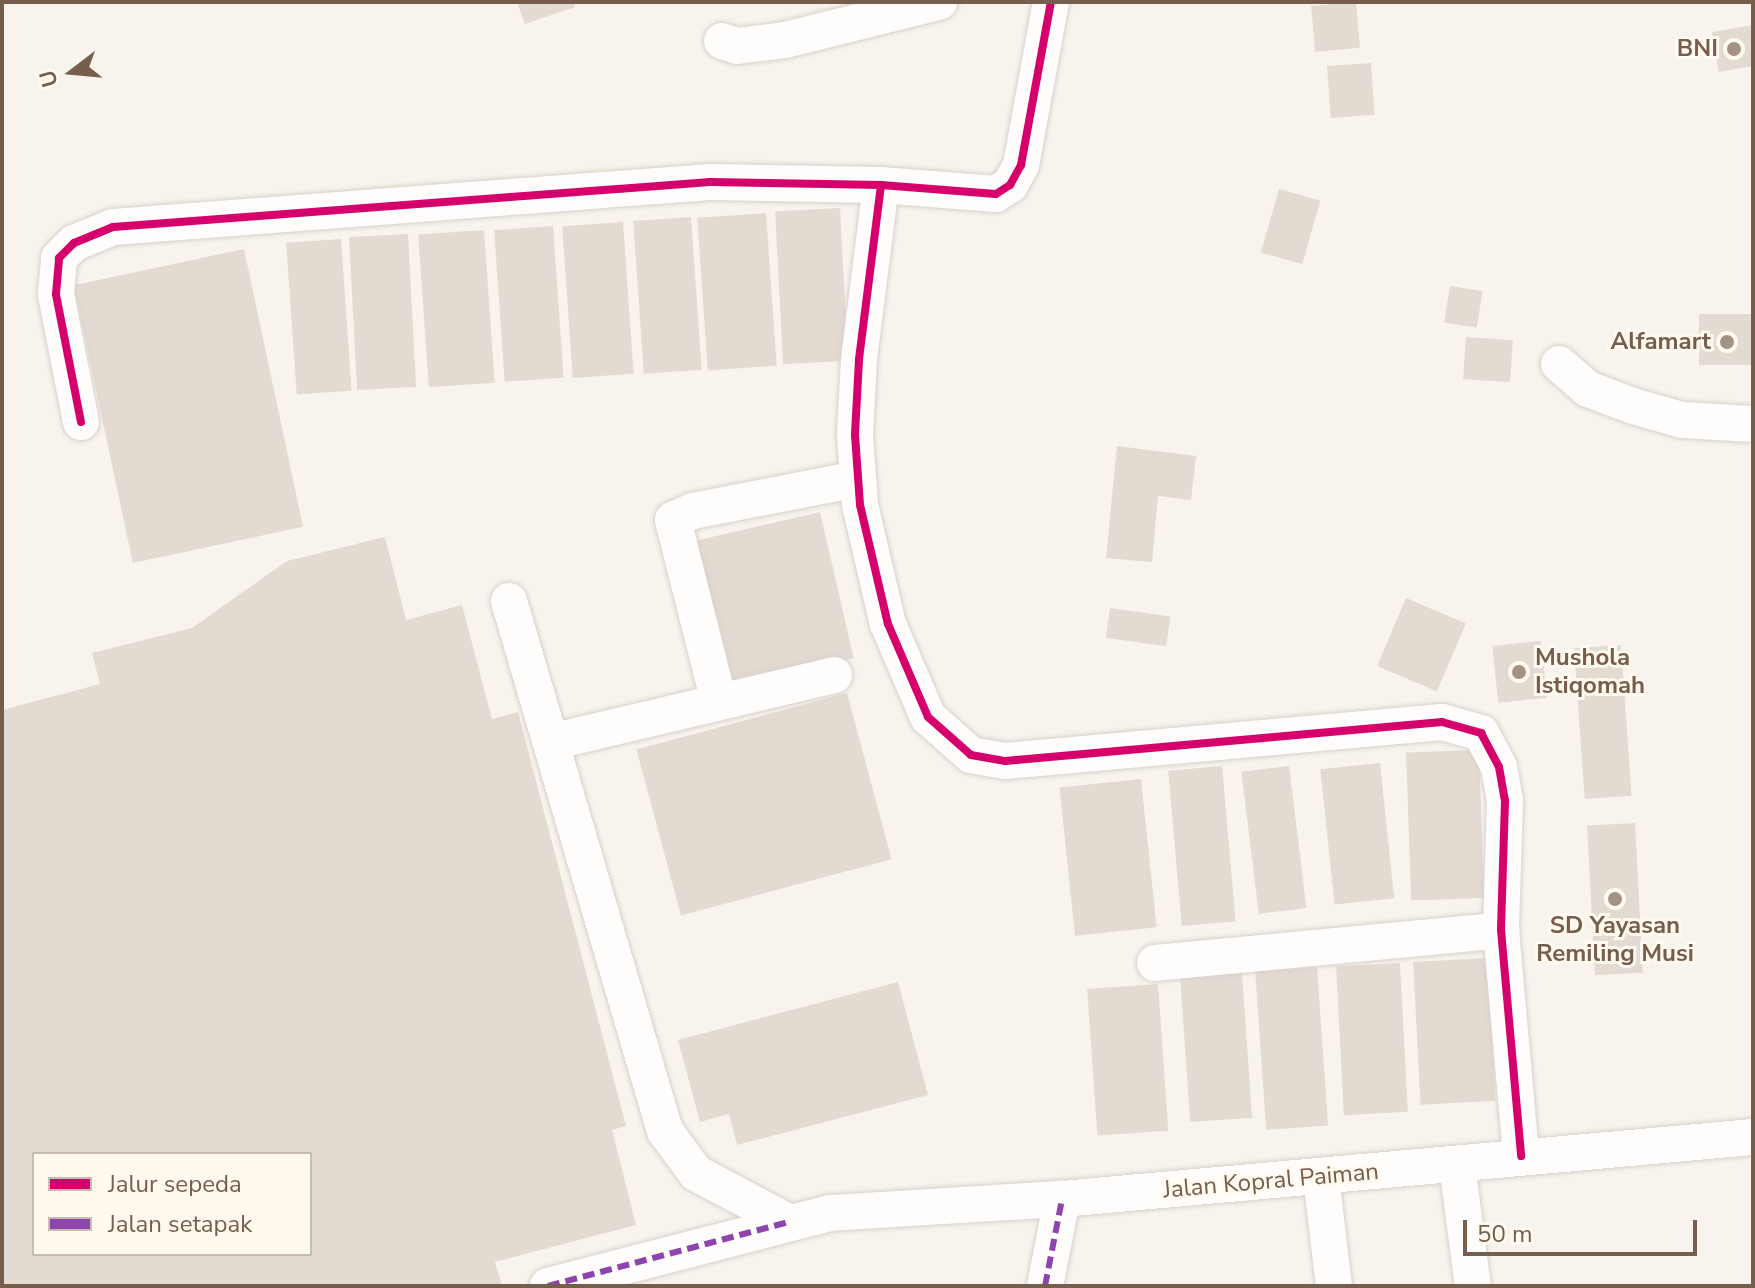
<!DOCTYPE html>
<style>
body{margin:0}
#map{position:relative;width:1755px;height:1288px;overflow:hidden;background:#f8f4ed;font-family:"Nunito Sans",sans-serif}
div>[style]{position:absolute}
.building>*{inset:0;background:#e3dad2;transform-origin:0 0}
.roads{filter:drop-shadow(0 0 2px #d7d1cb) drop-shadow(0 0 2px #d7d1cb)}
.minor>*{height:36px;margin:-18px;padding:0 18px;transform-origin:18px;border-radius:18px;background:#fefdfc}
.quiet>*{height:6px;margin-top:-3px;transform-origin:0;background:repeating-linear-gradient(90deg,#8e44ad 0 12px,transparent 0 18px)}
.cycleway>*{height:8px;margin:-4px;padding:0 4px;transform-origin:4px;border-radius:4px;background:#d6006c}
.dots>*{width:22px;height:22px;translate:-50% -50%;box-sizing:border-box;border:4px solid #fff9f0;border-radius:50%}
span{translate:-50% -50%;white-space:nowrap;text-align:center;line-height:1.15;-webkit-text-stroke:6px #fff9f0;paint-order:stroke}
.poi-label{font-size:24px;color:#775d4c;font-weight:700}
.right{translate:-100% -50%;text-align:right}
.left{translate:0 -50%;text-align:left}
.street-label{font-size:24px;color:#775d4c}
.frame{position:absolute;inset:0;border:4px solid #775d4c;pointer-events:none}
.legend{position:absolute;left:32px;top:1152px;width:280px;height:104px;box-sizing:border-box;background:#fff9f0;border:2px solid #c9bbae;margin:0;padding:10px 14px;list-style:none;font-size:24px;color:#775d4c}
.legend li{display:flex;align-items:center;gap:16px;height:40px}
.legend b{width:40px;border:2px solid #c9bbae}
.north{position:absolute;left:32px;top:32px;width:80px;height:80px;-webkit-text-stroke:6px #fff9f0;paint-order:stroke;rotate:254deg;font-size:22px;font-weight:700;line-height:32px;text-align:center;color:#775d4c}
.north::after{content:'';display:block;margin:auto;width:28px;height:36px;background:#775d4c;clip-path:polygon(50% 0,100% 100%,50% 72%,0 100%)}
.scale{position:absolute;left:1463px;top:1220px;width:234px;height:36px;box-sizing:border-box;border:4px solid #775d4c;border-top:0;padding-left:10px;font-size:24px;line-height:28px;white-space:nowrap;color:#775d4c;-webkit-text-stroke:6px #fff9f0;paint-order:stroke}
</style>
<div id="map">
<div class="building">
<i style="clip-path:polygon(517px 2px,573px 2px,575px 7px,525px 24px)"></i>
<i style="left:1356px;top:2px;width:46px;height:45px;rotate:85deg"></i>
<i style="clip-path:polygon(1753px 25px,1753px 66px,1719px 72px,1712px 32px)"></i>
<i style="left:1371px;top:63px;width:52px;height:44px;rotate:86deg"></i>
<i style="left:1279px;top:189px;width:43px;height:66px;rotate:16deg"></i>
<i style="left:840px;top:208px;width:153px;height:65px;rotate:87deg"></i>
<i style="left:766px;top:213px;width:153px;height:69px;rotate:86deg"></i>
<i style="left:691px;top:217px;width:153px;height:58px;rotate:86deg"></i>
<i style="left:623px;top:222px;width:152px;height:61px;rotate:86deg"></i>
<i style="left:553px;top:226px;width:152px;height:59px;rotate:86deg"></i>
<i style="left:484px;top:230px;width:153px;height:66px;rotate:86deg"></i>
<i style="left:408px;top:234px;width:153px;height:59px;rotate:87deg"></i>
<i style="left:341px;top:239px;width:152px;height:55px;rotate:86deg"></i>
<i style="left:244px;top:249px;width:284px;height:174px;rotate:78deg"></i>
<i style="left:1450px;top:286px;width:33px;height:37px;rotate:9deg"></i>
<i style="left:1753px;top:314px;width:51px;height:54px;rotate:90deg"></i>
<i style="left:1466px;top:337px;width:47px;height:42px;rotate:4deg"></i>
<i style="clip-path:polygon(1117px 446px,1196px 456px,1191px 500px,1158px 496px,1152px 562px,1106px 558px)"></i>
<i style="left:820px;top:512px;width:150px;height:136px;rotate:77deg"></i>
<i style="clip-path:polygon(evenodd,385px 537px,406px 620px,462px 605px,492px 719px,518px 712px,626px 1126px,612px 1130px,636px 1225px,495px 1262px,502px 1286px,2px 1286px,2px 710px,100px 684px,92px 653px,192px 628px,287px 561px,385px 537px,34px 1154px,310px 1154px,310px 1254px,34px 1254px,34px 1154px)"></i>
<i style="left:1406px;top:598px;width:65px;height:74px;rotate:23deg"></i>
<i style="left:1110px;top:608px;width:61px;height:30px;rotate:8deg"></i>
<i style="left:1541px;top:641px;width:57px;height:49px;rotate:84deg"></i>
<i style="left:1621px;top:645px;width:151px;height:47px;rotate:86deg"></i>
<i style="left:847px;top:693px;width:172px;height:218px;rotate:75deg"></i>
<i style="left:1479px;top:750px;width:148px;height:73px;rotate:88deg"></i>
<i style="left:1380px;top:763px;width:136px;height:60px;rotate:84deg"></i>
<i style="left:1222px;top:766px;width:156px;height:54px;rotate:85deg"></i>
<i style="left:1289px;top:766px;width:143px;height:48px;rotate:83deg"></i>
<i style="left:1141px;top:779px;width:149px;height:82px;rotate:84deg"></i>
<i style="left:1635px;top:823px;width:150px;height:48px;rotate:87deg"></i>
<i style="left:1488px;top:958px;width:143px;height:75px;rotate:87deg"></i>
<i style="left:1400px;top:963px;width:149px;height:64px;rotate:87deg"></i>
<i style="left:1317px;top:967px;width:159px;height:62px;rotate:86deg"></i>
<i style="left:1242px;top:973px;width:145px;height:62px;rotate:86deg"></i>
<i style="clip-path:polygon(898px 982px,928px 1095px,737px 1145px,729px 1114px,700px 1122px,678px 1040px)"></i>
<i style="left:1158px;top:984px;width:147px;height:71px;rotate:86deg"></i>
</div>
<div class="roads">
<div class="minor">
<i style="left:722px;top:41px;width:16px;rotate:18deg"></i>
<i style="left:737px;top:46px;width:48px;rotate:-7.1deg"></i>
<i style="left:785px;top:40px;width:159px;rotate:-13.9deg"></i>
<i style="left:881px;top:185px;width:176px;rotate:97.2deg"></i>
<i style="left:859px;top:360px;width:75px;rotate:93.1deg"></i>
<i style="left:855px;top:435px;width:70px;rotate:85.9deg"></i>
<i style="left:860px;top:505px;width:122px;rotate:76.8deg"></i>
<i style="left:888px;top:624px;width:101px;rotate:66.7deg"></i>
<i style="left:928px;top:717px;width:57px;rotate:41.5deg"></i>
<i style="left:971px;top:755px;width:35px;rotate:10deg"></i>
<i style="left:1005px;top:761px;width:439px;rotate:-5.1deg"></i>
<i style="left:1442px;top:722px;width:41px;rotate:15.8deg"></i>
<i style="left:1481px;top:733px;width:38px;rotate:62deg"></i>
<i style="left:1499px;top:767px;width:35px;rotate:80deg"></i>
<i style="left:1505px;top:801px;width:129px;rotate:91.8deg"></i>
<i style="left:1501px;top:930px;width:227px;rotate:84.9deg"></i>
<i style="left:1559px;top:364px;width:38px;rotate:41deg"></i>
<i style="left:1588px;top:389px;width:48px;rotate:20.7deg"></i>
<i style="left:1633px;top:406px;width:51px;rotate:15.9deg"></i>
<i style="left:1682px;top:420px;width:71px;rotate:3.2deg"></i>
<i style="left:81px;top:422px;width:130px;rotate:-101.1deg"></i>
<i style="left:56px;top:294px;width:36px;rotate:-85deg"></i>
<i style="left:59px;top:258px;width:21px;rotate:-45deg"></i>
<i style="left:74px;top:243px;width:42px;rotate:-22.3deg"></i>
<i style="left:113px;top:227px;width:599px;rotate:-4.31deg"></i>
<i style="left:710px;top:182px;width:171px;rotate:1deg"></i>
<i style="left:881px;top:185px;width:115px;rotate:4.5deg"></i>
<i style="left:996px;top:194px;width:17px;rotate:-33deg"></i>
<i style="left:1010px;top:185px;width:23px;rotate:-61deg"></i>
<i style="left:1021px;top:165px;width:166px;rotate:-79.6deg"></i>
<i style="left:509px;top:601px;width:552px;rotate:73.6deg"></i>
<i style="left:665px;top:1131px;width:52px;rotate:53.6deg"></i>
<i style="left:696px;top:1173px;width:104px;rotate:28deg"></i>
<i style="left:719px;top:702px;width:188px;rotate:-104.2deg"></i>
<i style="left:673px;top:520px;width:22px;rotate:-24deg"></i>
<i style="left:693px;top:511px;width:168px;rotate:-11deg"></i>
<i style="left:551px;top:742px;width:291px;rotate:-13.3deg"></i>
<i style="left:1155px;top:963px;width:348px;rotate:-5.4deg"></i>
<i style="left:1457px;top:1165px;width:122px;rotate:82.5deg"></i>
<i style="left:1321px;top:1176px;width:111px;rotate:83.3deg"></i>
<i style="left:548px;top:1286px;width:291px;rotate:-14.5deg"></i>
<i style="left:830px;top:1213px;width:232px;rotate:-3.5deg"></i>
<i style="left:1062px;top:1199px;width:694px;rotate:-5.13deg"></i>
<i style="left:1045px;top:1286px;width:89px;rotate:-78.9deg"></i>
</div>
</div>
<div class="quiet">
<i style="left:548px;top:1286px;width:248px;rotate:-14.9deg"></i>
<i style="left:1045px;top:1286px;width:89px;rotate:-78.9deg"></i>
</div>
<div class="cycleway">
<i style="left:881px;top:185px;width:176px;rotate:97.2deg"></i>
<i style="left:859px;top:360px;width:75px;rotate:93.1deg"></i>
<i style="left:855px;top:435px;width:70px;rotate:85.9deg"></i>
<i style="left:860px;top:505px;width:122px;rotate:76.8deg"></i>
<i style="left:888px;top:624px;width:101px;rotate:66.7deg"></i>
<i style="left:928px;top:717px;width:57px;rotate:41.5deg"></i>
<i style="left:971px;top:755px;width:35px;rotate:10deg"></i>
<i style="left:1005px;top:761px;width:439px;rotate:-5.1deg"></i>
<i style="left:1442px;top:722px;width:41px;rotate:15.8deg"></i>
<i style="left:1481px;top:733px;width:38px;rotate:62deg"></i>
<i style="left:1499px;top:767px;width:35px;rotate:80deg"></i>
<i style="left:1505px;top:801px;width:129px;rotate:91.8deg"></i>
<i style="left:1501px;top:930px;width:227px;rotate:84.9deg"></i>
<i style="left:81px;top:422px;width:130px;rotate:-101.1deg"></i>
<i style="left:56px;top:294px;width:36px;rotate:-85deg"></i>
<i style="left:59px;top:258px;width:21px;rotate:-45deg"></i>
<i style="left:74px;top:243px;width:42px;rotate:-22.3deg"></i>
<i style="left:113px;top:227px;width:599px;rotate:-4.31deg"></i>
<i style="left:710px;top:182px;width:171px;rotate:1deg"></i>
<i style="left:881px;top:185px;width:115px;rotate:4.5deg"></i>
<i style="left:996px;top:194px;width:17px;rotate:-33deg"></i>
<i style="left:1010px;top:185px;width:23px;rotate:-61deg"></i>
<i style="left:1021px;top:165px;width:166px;rotate:-79.6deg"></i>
</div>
<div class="dots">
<i style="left:1734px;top:49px;background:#a49284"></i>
<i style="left:1727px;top:342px;background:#a49284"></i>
<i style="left:1519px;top:672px;background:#a49284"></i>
<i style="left:1615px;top:899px;background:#a49284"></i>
</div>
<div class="poi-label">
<span class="right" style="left:1718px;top:49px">BNI</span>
<span class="right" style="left:1711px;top:342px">Alfamart</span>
<span class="left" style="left:1535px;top:672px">Mushola<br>Istiqomah</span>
<span style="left:1615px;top:940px">SD Yayasan<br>Remiling Musi</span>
</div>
<div class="street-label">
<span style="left:1271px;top:1181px;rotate:-5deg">Jalan Kopral Paiman</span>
</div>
<div class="frame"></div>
<ul class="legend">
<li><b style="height:10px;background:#d6006c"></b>Jalur sepeda</li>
<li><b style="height:10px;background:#8e44ad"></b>Jalan setapak</li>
</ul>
<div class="north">U</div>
<div class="scale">50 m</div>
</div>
